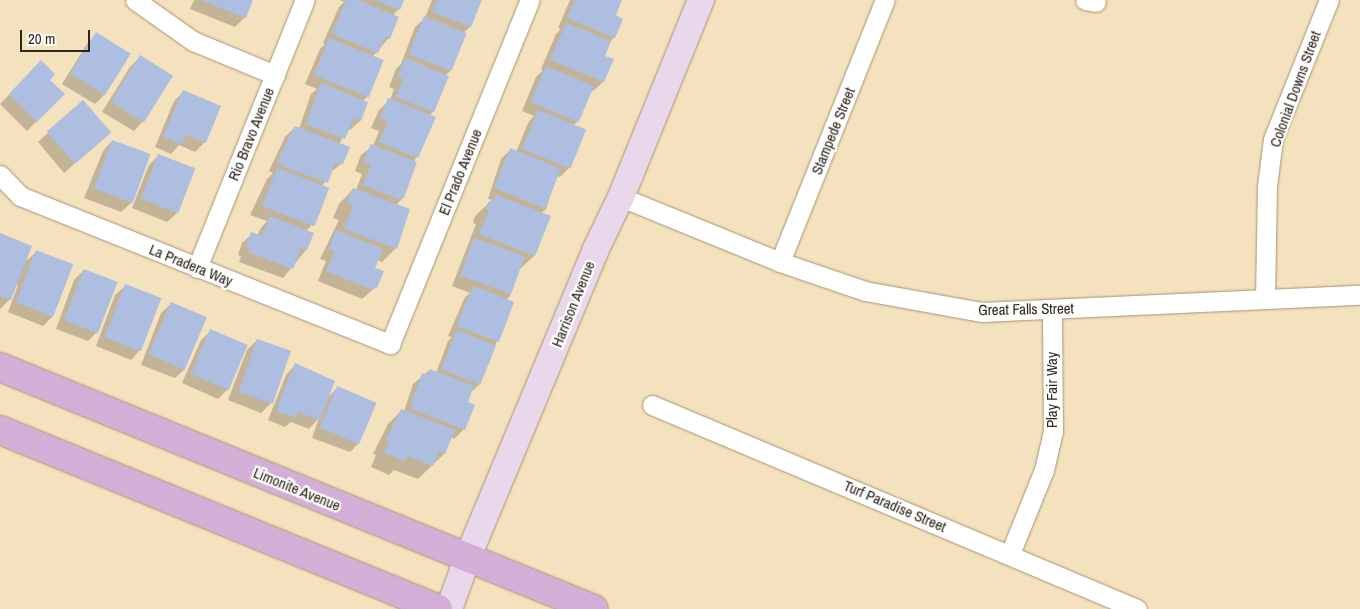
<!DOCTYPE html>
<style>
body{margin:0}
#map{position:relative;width:1360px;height:609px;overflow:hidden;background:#f4e1bd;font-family:"Archivo Narrow",sans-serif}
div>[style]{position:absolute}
.shadow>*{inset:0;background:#0003}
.building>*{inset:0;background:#adbee0;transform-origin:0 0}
.roads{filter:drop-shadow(0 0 1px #a59371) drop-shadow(0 0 1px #a59371)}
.street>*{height:19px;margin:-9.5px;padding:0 9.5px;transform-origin:9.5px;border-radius:9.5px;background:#fff}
.secondary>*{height:26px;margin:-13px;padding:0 13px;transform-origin:13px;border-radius:13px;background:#e9d7eb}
.primary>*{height:28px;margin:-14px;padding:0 14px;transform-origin:14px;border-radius:14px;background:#d3afd7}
span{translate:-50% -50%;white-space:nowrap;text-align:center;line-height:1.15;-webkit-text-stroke:4.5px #fff;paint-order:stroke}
.street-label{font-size:15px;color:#2e2719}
.scale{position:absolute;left:20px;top:30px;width:70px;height:22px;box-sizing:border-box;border:2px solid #2e2719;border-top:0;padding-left:6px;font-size:15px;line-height:18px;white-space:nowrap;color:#2e2719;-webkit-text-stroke:4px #fff;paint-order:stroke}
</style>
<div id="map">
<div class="shadow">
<i style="clip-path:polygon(194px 0,252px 0,245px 17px,235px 27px,190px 9px)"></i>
<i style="clip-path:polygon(340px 0,402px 0,398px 10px,393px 15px,389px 38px,372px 57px,368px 96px,363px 101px,367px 103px,360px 121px,350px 130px,348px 129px,339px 144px,342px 163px,330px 173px,322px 187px,311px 226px,306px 231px,306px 250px,283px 278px,239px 262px,241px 256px,238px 255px,242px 243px,252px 234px,257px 236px,261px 228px,267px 221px,250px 215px,267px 179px,273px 173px,269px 171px,285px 137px,295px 127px,299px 129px,311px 94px,317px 89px,305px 84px,320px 49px,325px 44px,323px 43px,339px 7px,344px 2px)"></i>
<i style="clip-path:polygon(432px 0,481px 0,470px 27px,463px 33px,451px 70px,445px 76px,447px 76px,433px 112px,429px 116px,403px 198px,396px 205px,396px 248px,382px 262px,377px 260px,374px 268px,376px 287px,362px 299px,318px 281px,326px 261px,320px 259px,339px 220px,333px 218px,339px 204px,353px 189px,356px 190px,362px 174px,355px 171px,361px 155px,373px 146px,379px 131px,371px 128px,379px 110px,390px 100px,394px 89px,389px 87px,396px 69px,401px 64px,415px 27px,425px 18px)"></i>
<i style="clip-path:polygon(570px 0,620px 0,614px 16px,614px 37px,610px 42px,604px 57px,612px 60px,603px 82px,593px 91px,591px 90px,578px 121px,574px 125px,569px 168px,560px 177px,557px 176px,546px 209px,541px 213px,550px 217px,534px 256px,519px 270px,510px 296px,506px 300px,512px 303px,480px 384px,470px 393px,466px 402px,464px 429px,454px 439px,451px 437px,444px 454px,418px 479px,394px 470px,389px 475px,371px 467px,376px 455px,373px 454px,388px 424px,402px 410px,404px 411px,413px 384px,430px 370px,436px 373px,448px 341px,452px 337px,448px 336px,465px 297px,470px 293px,452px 286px,476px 224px,473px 223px,475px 216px,492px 200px,488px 199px,501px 159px,510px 150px,516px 152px,529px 121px,534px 116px,522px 111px,536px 77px,543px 70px,541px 69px,556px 34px,561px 29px,558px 28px)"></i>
<i style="clip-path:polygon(97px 34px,104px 95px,95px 104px,62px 84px,87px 44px)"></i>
<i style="clip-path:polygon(140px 57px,143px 121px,134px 131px,102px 112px,130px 67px)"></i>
<i style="clip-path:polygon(41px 62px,48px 80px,63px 94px,27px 131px,0 104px)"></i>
<i style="clip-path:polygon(183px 92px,219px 107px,205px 142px,195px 152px,179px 145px,171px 154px,155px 147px,174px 101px)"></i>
<i style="clip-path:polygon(83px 101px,100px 141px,64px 173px,38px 142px)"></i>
<i style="clip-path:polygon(112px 141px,149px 155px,131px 203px,121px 212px,84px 198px,103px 151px)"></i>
<i style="clip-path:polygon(159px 155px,177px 213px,167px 222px,132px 208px,149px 165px)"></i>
<i style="clip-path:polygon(0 235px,23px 264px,36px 252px,53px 316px,43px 326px,8px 312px,18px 285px,16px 284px,10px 299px,0 309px)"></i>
<i style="clip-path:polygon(84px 270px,97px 332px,88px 341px,56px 329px,74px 280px)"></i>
<i style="clip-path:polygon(125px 286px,140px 350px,131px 360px,96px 346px,115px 295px)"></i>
<i style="clip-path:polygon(171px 304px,185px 369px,175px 378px,141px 365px,161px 313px)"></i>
<i style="clip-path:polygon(211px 331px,246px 346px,228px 389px,218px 399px,182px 383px,201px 340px)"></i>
<i style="clip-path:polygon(257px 340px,271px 403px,261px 413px,228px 400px,247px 350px)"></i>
<i style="clip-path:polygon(295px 365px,327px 398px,337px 388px,360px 442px,350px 452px,312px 438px,319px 418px,309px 429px,291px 422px,285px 427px,268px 420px,286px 375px)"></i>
</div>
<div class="building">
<i style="clip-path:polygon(201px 0,253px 0,246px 18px)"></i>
<i style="clip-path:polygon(346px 0,359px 0,399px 17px,390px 39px,385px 37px,378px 53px,332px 34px)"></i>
<i style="clip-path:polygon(374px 0,404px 0,400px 10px)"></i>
<i style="clip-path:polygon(437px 0,482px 0,471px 27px,432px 12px)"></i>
<i style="clip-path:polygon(575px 0,622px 0,616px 15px,623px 19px,615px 38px,567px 18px)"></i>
<i style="left:424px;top:16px;width:46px;height:41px;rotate:22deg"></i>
<i style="clip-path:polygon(566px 23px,611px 41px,605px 56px,614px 59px,604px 82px,550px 60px)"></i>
<i style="left:96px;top:32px;width:41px;height:49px;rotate:32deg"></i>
<i style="left:329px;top:38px;width:59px;height:40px;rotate:22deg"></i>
<i style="left:140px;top:55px;width:39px;height:55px;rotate:32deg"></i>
<i style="clip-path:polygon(405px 58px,449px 76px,434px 112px,396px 97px,403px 79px,398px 77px)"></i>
<i style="clip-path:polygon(41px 60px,55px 74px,50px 80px,65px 94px,37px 122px,9px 94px)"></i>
<i style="left:546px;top:66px;width:52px;height:39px;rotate:23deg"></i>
<i style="clip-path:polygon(321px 83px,368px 102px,361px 121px,354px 118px,345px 139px,306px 124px)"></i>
<i style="clip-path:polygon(183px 90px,221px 106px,206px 143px,186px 135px,182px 145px,163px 137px)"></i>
<i style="clip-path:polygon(388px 98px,436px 117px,418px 158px,379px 142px,388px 121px,380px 118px)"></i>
<i style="left:83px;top:100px;width:43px;height:48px;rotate:49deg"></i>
<i style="left:538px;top:110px;width:52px;height:42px;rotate:22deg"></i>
<i style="clip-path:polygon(295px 126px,350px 147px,343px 164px,335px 163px,328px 183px,282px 166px,283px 164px,277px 162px)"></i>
<i style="left:112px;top:140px;width:41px;height:52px;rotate:20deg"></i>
<i style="clip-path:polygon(371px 144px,417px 162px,404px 198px,402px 197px,401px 200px,363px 185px,371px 164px,363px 162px)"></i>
<i style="left:510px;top:148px;width:55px;height:43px;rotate:22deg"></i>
<i style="left:158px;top:154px;width:40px;height:48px;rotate:21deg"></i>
<i style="left:277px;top:168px;width:56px;height:41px;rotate:21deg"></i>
<i style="clip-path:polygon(353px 188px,410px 209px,397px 249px,344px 229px,353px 206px,347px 203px)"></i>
<i style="clip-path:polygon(496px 195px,551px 216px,535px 256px,479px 234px,489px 210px,486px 209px,489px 201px,493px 202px)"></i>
<i style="clip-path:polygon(270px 216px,314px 233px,307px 250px,301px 248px,293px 269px,248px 252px,250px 246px,246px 245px,251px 232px,262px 236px)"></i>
<i style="clip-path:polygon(336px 230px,383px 249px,375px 268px,384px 271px,377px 288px,374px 287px,373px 290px,326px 271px,335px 251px,329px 249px)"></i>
<i style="clip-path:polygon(0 233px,32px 246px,11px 300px,0 296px)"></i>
<i style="left:474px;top:238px;width:54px;height:40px;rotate:20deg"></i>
<i style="left:36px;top:250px;width:40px;height:56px;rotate:21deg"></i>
<i style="left:84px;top:269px;width:36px;height:55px;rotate:21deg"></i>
<i style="left:125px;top:284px;width:39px;height:57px;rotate:21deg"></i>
<i style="clip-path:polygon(474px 286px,514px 302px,499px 342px,457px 326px,470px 293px,471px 293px)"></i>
<i style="left:171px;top:302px;width:39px;height:57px;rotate:23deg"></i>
<i style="left:210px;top:329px;width:41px;height:49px;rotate:23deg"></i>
<i style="left:457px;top:330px;width:42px;height:42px;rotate:22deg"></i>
<i style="left:257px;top:339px;width:36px;height:56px;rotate:19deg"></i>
<i style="clip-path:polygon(295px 363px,335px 381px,320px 420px,298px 412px,296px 418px,276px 411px)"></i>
<i style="clip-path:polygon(430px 369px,474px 386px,468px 402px,475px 405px,465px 430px,410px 408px,422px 373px,428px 375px)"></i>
<i style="left:337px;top:386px;width:43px;height:45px;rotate:23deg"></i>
<i style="clip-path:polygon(401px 409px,455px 430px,445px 454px,439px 452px,433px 466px,407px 456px,405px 461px,384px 453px,389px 441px,386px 440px)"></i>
</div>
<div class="roads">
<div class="street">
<i style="left:135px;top:0;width:71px;rotate:35.3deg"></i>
<i style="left:193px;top:41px;width:89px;rotate:22.5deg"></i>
<i style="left:1085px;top:0;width:11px;rotate:10deg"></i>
<i style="left:0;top:175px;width:29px;rotate:46deg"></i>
<i style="left:20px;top:196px;width:399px;rotate:21.8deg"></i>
<i style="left:390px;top:344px;width:371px;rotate:-67.9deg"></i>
<i style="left:621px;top:197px;width:172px;rotate:22.2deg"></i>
<i style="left:780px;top:262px;width:90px;rotate:18.8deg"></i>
<i style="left:865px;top:291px;width:119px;rotate:10.2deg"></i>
<i style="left:982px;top:312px;width:378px;rotate:-2.6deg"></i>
<i style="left:780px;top:262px;width:282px;rotate:-68.2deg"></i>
<i style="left:197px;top:268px;width:289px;rotate:-68.1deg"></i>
<i style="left:1265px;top:299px;width:113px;rotate:-89deg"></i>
<i style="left:1267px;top:186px;width:47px;rotate:-82.7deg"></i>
<i style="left:1273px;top:139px;width:150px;rotate:-68.1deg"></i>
<i style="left:652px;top:405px;width:526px;rotate:22.81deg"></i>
<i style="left:1010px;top:554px;width:91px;rotate:-68deg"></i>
<i style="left:1044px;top:470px;width:40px;rotate:-77deg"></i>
<i style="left:1053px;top:431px;width:122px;rotate:-90.5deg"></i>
</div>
<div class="secondary">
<i style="left:449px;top:609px;width:53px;rotate:-70.2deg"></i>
<i style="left:467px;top:559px;width:334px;rotate:-67.4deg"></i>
<i style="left:595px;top:251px;width:60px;rotate:-64.3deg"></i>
<i style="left:621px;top:197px;width:213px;rotate:-67.9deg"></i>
</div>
<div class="primary">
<i style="left:0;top:367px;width:641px;rotate:22.17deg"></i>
<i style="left:0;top:430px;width:473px;rotate:22.2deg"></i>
</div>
</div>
<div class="street-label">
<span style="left:1295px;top:89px;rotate:-70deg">Colonial Downs Street</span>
<span style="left:833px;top:131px;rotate:-68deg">Stampede Street</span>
<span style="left:251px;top:134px;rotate:-68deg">Rio Bravo Avenue</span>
<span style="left:460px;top:172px;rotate:-68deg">El Prado Avenue</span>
<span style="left:191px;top:265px;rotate:22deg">La Pradera Way</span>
<span style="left:573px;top:304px;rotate:-68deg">Harrison Avenue</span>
<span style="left:1026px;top:309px;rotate:-1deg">Great Falls Street</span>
<span style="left:1052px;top:390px;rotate:-90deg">Play Fair Way</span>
<span style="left:297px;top:489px;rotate:22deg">Limonite Avenue</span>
<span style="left:895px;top:506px;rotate:23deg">Turf Paradise Street</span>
</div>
<div class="scale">20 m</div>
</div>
